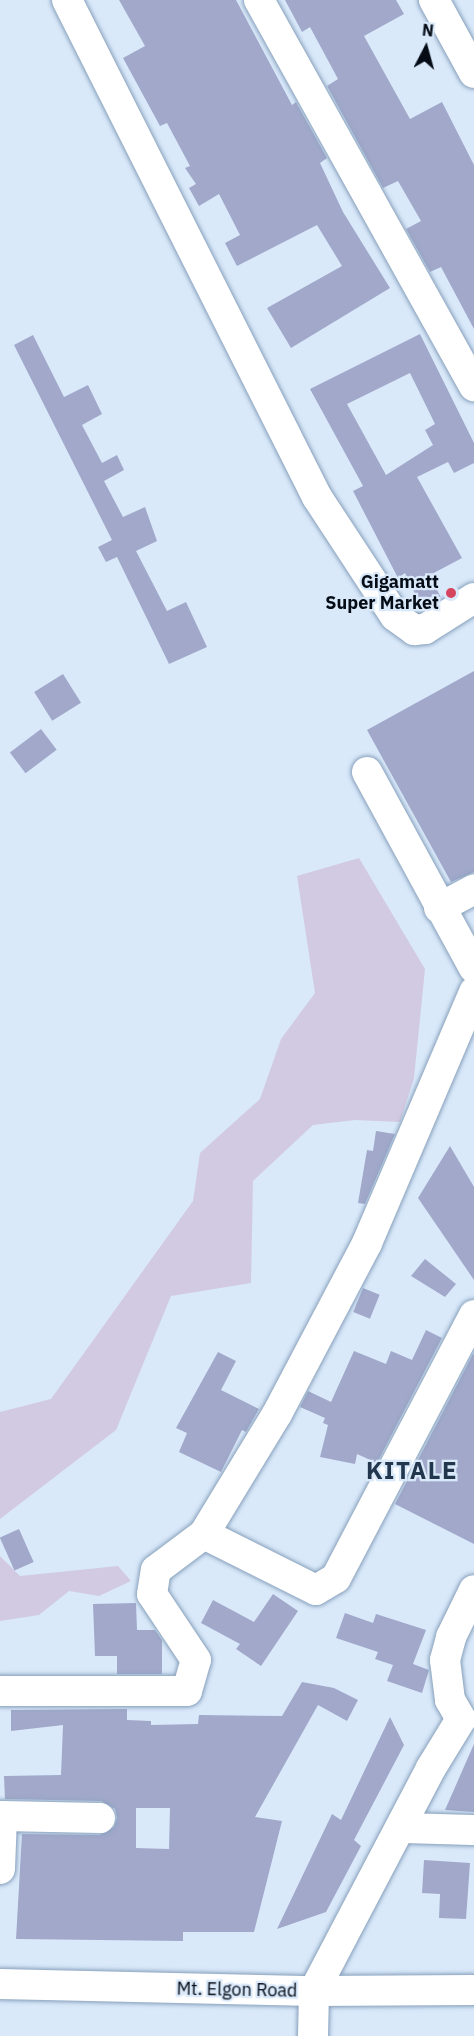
<!DOCTYPE html>
<style>
body{margin:0}
#map{position:relative;width:474px;height:2036px;overflow:hidden;background:#d9e9fa;font-family:"IBM Plex Sans",sans-serif}
div>[style]{position:absolute}
.green>*{inset:0;background:#d2cae2}
.building>*{inset:0;background:#a1a8ca;transform-origin:0 0}
.roads{filter:drop-shadow(0 0 2px #87a0bb) drop-shadow(0 0 2px #87a0bb)}
.minor>*{height:30px;margin:-15px;padding:0 15px;transform-origin:15px;border-radius:15px;background:#fff}
.dots>*{width:16px;height:16px;translate:-50% -50%;box-sizing:border-box;border:3px solid #d9e9fa;border-radius:50%}
span{translate:-50% -50%;white-space:nowrap;text-align:center;line-height:1.15;-webkit-text-stroke:4.5px #d9e9fa;paint-order:stroke}
.poi-label{font-size:18px;color:#050c16;font-weight:700}
.right{translate:-100% -50%;text-align:right}
.street-label{font-size:18px;color:#050c16}
.district-label{font-size:24px;color:#22374e;font-weight:700;letter-spacing:1.5px}
.north{position:absolute;left:396px;top:18px;width:60px;height:60px;-webkit-text-stroke:4px #d9e9fa;paint-order:stroke;rotate:6deg;font-size:16px;font-weight:700;line-height:24px;text-align:center;color:#050c16}
.north::after{content:'';display:block;margin:auto;width:21px;height:27px;background:#050c16;clip-path:polygon(50% 0,100% 100%,50% 72%,0 100%)}
</style>
<div id="map">
<div class="green">
<i style="clip-path:polygon(359px 858px,425px 969px,414px 1078px,400px 1122px,355px 1120px,313px 1125px,253px 1181px,251px 1283px,171px 1296px,116px 1430px,0 1519px,0 1412px,51px 1399px,193px 1201px,200px 1153px,260px 1099px,281px 1039px,315px 993px,297px 876px)"></i>
<i style="clip-path:polygon(0 1556px,20px 1576px,118px 1566px,131px 1581px,99px 1596px,69px 1591px,39px 1615px,0 1621px)"></i>
</div>
<div class="building">
<i style="clip-path:polygon(119px 0,236px 0,292px 105px,296px 102px,327px 158px,320px 163px,343px 212px,390px 288px,291px 348px,267px 308px,342px 266px,317px 225px,237px 266px,225px 243px,240px 235px,219px 194px,199px 206px,189px 188px,196px 184px,185px 168px,190px 166px,167px 123px,160px 126px,123px 58px,145px 46px)"></i>
<i style="clip-path:polygon(285px 0,396px 0,404px 14px,364px 36px,410px 119px,442px 102px,474px 165px,474px 329px,441px 267px,430px 272px,406px 229px,421px 221px,398px 181px,383px 188px,327px 86px,338px 79px,310px 27px,302px 32px)"></i>
<i style="clip-path:polygon(evenodd,420px 334px,474px 443px,474px 463px,454px 473px,448px 462px,417px 477px,462px 558px,430px 575px,441px 598px,423px 610px,405px 573px,398px 578px,353px 491px,363px 486px,310px 389px,420px 334px,410px 373px,435px 424px,425px 430px,433px 445px,386px 475px,347px 404px,410px 373px)"></i>
<i style="clip-path:polygon(33px 335px,64px 397px,88px 385px,102px 414px,82px 425px,102px 463px,117px 455px,124px 470px,104px 481px,123px 517px,145px 507px,157px 541px,136px 551px,167px 611px,186px 602px,207px 647px,169px 664px,117px 557px,106px 562px,98px 547px,112px 540px,14px 345px)"></i>
<i style="clip-path:polygon(474px 671px,474px 872px,451px 882px,367px 730px)"></i>
<i style="left:63px;top:674px;width:34px;height:34px;rotate:58deg"></i>
<i style="left:41px;top:729px;width:26px;height:39px;rotate:53deg"></i>
<i style="clip-path:polygon(376px 1131px,395px 1134px,365px 1204px,358px 1203px,367px 1150px,373px 1151px)"></i>
<i style="clip-path:polygon(450px 1146px,474px 1187px,474px 1280px,418px 1198px)"></i>
<i style="clip-path:polygon(425px 1259px,456px 1284px,445px 1297px,411px 1276px)"></i>
<i style="left:363px;top:1288px;width:18px;height:26px;rotate:22deg"></i>
<i style="clip-path:polygon(426px 1330px,442px 1338px,377px 1463px,357px 1454px,355px 1464px,320px 1457px,328px 1425px,323px 1423px,325px 1418px,300px 1407px,308px 1391px,331px 1402px,354px 1351px,386px 1364px,391px 1351px,412px 1360px)"></i>
<i style="clip-path:polygon(218px 1352px,236px 1361px,221px 1390px,259px 1409px,246px 1432px,242px 1430px,221px 1472px,179px 1452px,187px 1433px,176px 1428px)"></i>
<i style="clip-path:polygon(473px 1354px,474px 1354px,474px 1544px,395px 1504px)"></i>
<i style="left:19px;top:1529px;width:36px;height:21px;rotate:66deg"></i>
<i style="clip-path:polygon(273px 1594px,298px 1611px,261px 1666px,236px 1649px,240px 1644px,201px 1623px,213px 1600px,254px 1622px)"></i>
<i style="clip-path:polygon(136px 1603px,137px 1630px,155px 1630px,162px 1640px,162px 1674px,117px 1674px,117px 1656px,95px 1656px,93px 1604px)"></i>
<i style="clip-path:polygon(345px 1613px,373px 1623px,376px 1614px,426px 1630px,413px 1664px,429px 1670px,422px 1693px,387px 1681px,393px 1665px,375px 1659px,378px 1652px,336px 1638px)"></i>
<i style="clip-path:polygon(evenodd,302px 1682px,334px 1688px,358px 1700px,347px 1721px,318px 1705px,255px 1817px,282px 1821px,254px 1932px,183px 1932px,183px 1941px,16px 1939px,22px 1834px,100px 1835px,114px 1827px,117px 1818px,115px 1809px,101px 1801px,5px 1799px,4px 1776px,61px 1775px,63px 1725px,11px 1731px,11px 1710px,127px 1709px,127px 1720px,151px 1721px,151px 1725px,198px 1724px,199px 1715px,282px 1716px,302px 1682px,136px 1808px,170px 1808px,169px 1849px,136px 1848px,136px 1808px)"></i>
<i style="clip-path:polygon(390px 1717px,404px 1745px,354px 1840px,361px 1846px,326px 1912px,277px 1929px,332px 1814px,341px 1820px)"></i>
<i style="clip-path:polygon(474px 1744px,474px 1812px,445px 1810px)"></i>
<i style="clip-path:polygon(424px 1860px,470px 1863px,466px 1919px,439px 1918px,440px 1894px,422px 1893px)"></i>
</div>
<div class="roads">
<div class="minor">
<i style="left:67px;top:0;width:556px;rotate:63.3deg"></i>
<i style="left:317px;top:497px;width:142px;rotate:56.8deg"></i>
<i style="left:395px;top:616px;width:24px;rotate:36deg"></i>
<i style="left:414px;top:630px;width:11px;rotate:-5deg"></i>
<i style="left:425px;top:629px;width:58px;rotate:-32.3deg"></i>
<i style="left:259px;top:0;width:442px;rotate:60.9deg"></i>
<i style="left:434px;top:0;width:83px;rotate:61.3deg"></i>
<i style="left:367px;top:772px;width:223px;rotate:61.4deg"></i>
<i style="left:439px;top:908px;width:40px;rotate:-28deg"></i>
<i style="left:204px;top:1534px;width:125px;rotate:26.6deg"></i>
<i style="left:316px;top:1590px;width:23px;rotate:-31deg"></i>
<i style="left:336px;top:1578px;width:297px;rotate:-62.3deg"></i>
<i style="left:0;top:1691px;width:187px"></i>
<i style="left:187px;top:1691px;width:32px;rotate:-74deg"></i>
<i style="left:196px;top:1660px;width:79px;rotate:-123.7deg"></i>
<i style="left:152px;top:1594px;width:24px;rotate:-81deg"></i>
<i style="left:156px;top:1570px;width:60px;rotate:-36.9deg"></i>
<i style="left:204px;top:1534px;width:140px;rotate:-58.7deg"></i>
<i style="left:277px;top:1414px;width:193px;rotate:-62.2deg"></i>
<i style="left:367px;top:1243px;width:273px;rotate:-66.9deg"></i>
<i style="left:461px;top:1719px;width:22px;rotate:-120deg"></i>
<i style="left:450px;top:1700px;width:40px;rotate:-97.1deg"></i>
<i style="left:445px;top:1660px;width:24px;rotate:-75deg"></i>
<i style="left:451px;top:1637px;width:52px;rotate:-63.9deg"></i>
<i style="left:402px;top:1828px;width:72px;rotate:1.6deg"></i>
<i style="left:0;top:1869px;width:53px;rotate:-87.8deg"></i>
<i style="left:2px;top:1816px;width:98px;rotate:1.2deg"></i>
<i style="left:0;top:1984px;width:314px;rotate:1.3deg"></i>
<i style="left:314px;top:1991px;width:160px;rotate:-0.4deg"></i>
<i style="left:313px;top:2036px;width:45px;rotate:-88.7deg"></i>
<i style="left:314px;top:1991px;width:252px;rotate:-62.3deg"></i>
<i style="left:431px;top:1768px;width:57px;rotate:-58.5deg"></i>
</div>
</div>
<div class="dots">
<i style="left:451px;top:593px;background:#d5455d"></i>
</div>
<div class="poi-label">
<span class="right" style="left:439px;top:593px">Gigamatt<br>Super Market</span>
</div>
<div class="street-label">
<span style="left:237px;top:1990px;rotate:1deg">Mt. Elgon Road</span>
</div>
<div class="district-label">
<span style="left:412px;top:1471px">KITALE</span>
</div>
<div class="north">N</div>
</div>
